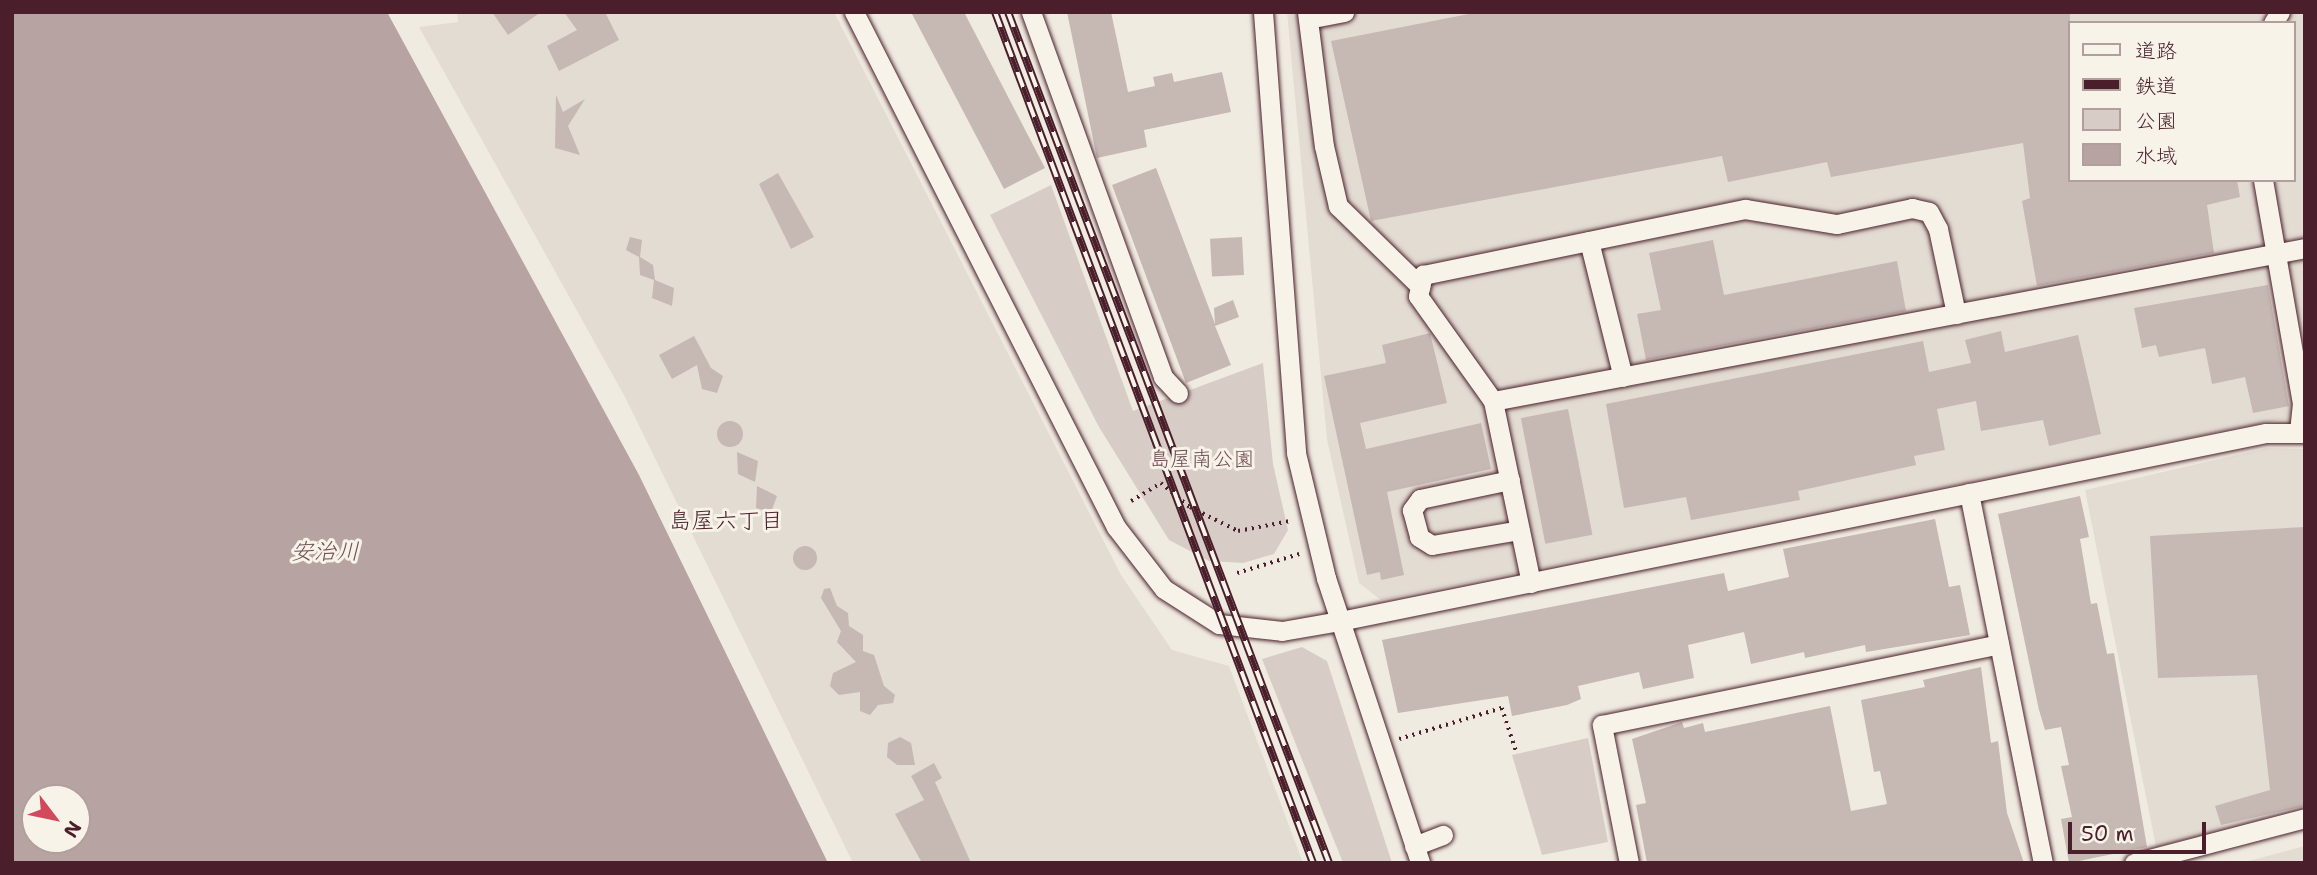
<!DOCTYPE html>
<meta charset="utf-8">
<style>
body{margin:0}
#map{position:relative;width:2317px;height:875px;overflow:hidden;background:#f0ebe0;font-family:"Shantell Sans","Klee One",sans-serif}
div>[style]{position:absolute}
.built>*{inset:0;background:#e3dcd2}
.green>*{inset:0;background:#d8cdc6}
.water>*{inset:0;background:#b7a4a2}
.building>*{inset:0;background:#c6b8b3;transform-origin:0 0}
.round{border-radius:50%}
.path>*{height:3.5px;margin-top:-1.75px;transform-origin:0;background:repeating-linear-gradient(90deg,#4a1f2b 0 2px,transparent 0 7px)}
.roads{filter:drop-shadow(0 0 2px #4a1f2b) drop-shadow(0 0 2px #4a1f2b)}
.minor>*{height:19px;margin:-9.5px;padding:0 9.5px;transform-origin:9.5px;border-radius:9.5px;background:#f7f3e8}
.rail>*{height:8px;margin-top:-4px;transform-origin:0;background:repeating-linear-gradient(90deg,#f7f3e8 0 16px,#4a1f2b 0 32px);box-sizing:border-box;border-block:2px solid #4a1f2b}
span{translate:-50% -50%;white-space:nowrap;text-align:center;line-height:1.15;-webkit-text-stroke:6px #f7f3e8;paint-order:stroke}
.park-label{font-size:21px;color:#6e4a52}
.neighbourhood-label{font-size:23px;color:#4a1f2b}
.water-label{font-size:23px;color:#704e55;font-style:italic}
.frame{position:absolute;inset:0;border:14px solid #4a1f2b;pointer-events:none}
.legend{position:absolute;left:2068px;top:21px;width:228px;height:161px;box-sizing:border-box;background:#f7f3e8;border:2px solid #b29e9c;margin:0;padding:9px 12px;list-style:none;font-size:21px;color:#4a1f2b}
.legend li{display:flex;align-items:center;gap:14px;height:35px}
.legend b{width:35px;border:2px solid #b29e9c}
.north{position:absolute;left:21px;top:784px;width:70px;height:70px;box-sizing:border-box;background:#f7f3e8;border:2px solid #b29e9c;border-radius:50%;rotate:122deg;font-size:19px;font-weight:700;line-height:28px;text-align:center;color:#4a1f2b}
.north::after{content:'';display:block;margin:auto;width:24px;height:32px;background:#d1495b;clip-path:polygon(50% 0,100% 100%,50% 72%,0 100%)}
.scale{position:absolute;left:2068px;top:822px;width:138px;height:32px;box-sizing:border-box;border:4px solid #4a1f2b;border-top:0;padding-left:9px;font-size:21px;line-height:24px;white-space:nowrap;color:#4a1f2b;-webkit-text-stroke:5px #f7f3e8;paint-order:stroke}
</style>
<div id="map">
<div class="built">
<i style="clip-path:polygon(457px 12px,834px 12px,1121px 575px,1172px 650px,1229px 666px,1303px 863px,853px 863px,625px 397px,419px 27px,458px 22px)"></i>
<i style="clip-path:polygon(evenodd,1287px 12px,2305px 12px,2305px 420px,2278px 420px,1381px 600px,1359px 583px,1327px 440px,1287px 12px,2070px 23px,2294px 23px,2294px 180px,2070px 180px,2070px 23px)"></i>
<i style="clip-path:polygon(2267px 448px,2305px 449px,2305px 808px,2156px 847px,2085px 490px)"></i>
<i style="clip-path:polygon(2305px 846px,2305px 863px,2241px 863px)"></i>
</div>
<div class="green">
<i style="clip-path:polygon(1051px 185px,1133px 411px,1263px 363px,1273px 464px,1288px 530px,1274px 554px,1243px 563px,1209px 561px,1169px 540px,1099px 427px,990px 215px)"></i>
<i style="clip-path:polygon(1302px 647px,1327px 661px,1392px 863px,1343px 863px,1262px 659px)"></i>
<i style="clip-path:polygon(1588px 738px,1608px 842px,1542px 855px,1512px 755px)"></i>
</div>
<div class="water">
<i style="clip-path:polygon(evenodd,12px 12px,387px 12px,639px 475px,828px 863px,12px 863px,12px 12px,35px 798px,77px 798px,77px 840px,35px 840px,35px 798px)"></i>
</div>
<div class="building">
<i style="clip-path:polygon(492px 12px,541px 12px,508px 35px)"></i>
<i style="clip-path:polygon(564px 12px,605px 12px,619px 40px,559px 71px,547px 46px,577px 30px)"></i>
<i style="clip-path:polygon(911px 12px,964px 12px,1045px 168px,1004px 189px)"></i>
<i style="clip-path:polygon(1067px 12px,1111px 12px,1128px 92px,1155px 86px,1153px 77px,1172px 73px,1174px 82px,1222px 72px,1231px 112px,1144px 130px,1147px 147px,1097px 158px)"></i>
<i style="clip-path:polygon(1479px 12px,2070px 12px,2070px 180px,2237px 180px,2240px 197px,2207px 205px,2214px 253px,2037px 286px,2022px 201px,2030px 198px,2023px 143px,1831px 177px,1827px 162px,1728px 182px,1722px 156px,1371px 221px,1331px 41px)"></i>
<i style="clip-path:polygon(556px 95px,563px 112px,585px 99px,568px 126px,580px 155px,555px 148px)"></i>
<i style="clip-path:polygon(1156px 168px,1215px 324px,1214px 308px,1233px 300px,1239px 317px,1215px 326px,1231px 365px,1186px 383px,1112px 185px)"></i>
<i style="clip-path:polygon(778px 173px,814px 237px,791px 249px,759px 184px)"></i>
<i style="clip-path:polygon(630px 237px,642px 240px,640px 257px,653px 265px,655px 280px,674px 288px,672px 306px,652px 298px,654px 280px,640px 275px,639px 257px,626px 250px)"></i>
<i style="left:1242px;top:237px;width:38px;height:32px;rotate:87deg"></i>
<i style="clip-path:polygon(1713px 240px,1724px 295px,1897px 261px,1906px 311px,1646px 360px,1637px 314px,1661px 310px,1649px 253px)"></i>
<i style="clip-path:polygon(2268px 285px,2289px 406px,2253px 413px,2245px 377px,2212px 384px,2205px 348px,2159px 357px,2156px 345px,2142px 348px,2134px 308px)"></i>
<i style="clip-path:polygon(2001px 331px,2005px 352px,2078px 335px,2101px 434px,2049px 446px,2043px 420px,1981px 431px,1976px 401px,1937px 409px,1945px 450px,1914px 456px,1916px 465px,1798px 491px,1800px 500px,1691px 520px,1686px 497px,1624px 508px,1606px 404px,1923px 341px,1929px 372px,1971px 363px,1965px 340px)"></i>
<i style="clip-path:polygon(1430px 333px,1447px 403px,1360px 423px,1366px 449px,1481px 423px,1491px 469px,1387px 492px,1404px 575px,1381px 580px,1380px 572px,1367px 575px,1324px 376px,1386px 363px,1382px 345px)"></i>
<i style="clip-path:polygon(694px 336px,711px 368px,723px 376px,717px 393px,702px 389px,697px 365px,672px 379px,659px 355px)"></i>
<i style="left:1568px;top:409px;width:128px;height:48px;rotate:79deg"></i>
<i class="round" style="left:717px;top:421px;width:26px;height:26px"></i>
<i style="clip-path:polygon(737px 452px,758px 461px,755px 482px,738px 474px)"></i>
<i style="clip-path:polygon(757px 486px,777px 496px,771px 512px,756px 508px)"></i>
<i style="clip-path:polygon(2080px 496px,2089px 537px,2080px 539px,2091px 604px,2097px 603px,2107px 654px,2114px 653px,2147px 847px,2069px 863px,2061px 819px,2072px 817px,2061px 766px,2069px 765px,2061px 727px,2045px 730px,2039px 710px,1998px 514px)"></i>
<i style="clip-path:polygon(1935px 519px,1949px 587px,1960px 585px,1970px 635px,1866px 652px,1865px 645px,1805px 658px,1804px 652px,1751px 664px,1744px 632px,1688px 645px,1694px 678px,1643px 689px,1639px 672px,1578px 686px,1581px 699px,1567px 705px,1512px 716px,1508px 696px,1398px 713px,1382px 640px,1724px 573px,1728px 591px,1789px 577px,1783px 549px)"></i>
<i style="clip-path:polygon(2305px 527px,2305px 806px,2221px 825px,2215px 806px,2270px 790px,2257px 675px,2158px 678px,2150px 536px)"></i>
<i class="round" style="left:793px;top:546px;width:24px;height:24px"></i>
<i style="clip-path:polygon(830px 588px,837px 606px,848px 613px,849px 626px,863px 635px,863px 651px,874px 655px,884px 686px,895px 695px,893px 703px,878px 705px,870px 715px,860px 711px,860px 692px,839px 695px,830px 686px,833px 673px,856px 662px,837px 642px,841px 631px,821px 598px,824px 589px)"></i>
<i style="clip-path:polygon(1981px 667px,1991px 743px,1998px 741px,2007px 813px,2024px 863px,1647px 863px,1636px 805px,1646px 803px,1632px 739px,1682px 722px,1684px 728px,1703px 723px,1705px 732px,1830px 706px,1851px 811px,1887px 804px,1880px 771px,1874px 772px,1861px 700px,1925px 687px,1923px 680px)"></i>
<i style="clip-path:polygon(900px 737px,911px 743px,915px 765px,897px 765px,887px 757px,888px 743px)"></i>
<i style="clip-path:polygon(934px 763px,942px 778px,935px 782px,971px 863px,922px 863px,895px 814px,924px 800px,911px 776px)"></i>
</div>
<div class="path">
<i style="left:1131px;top:501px;width:35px;rotate:-31deg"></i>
<i style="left:1161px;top:483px;width:38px;rotate:40deg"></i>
<i style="left:1190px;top:507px;width:54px;rotate:26.6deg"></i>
<i style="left:1238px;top:531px;width:53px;rotate:-10.9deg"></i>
<i style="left:1237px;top:573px;width:65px;rotate:-17deg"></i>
<i style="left:1399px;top:739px;width:108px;rotate:-16.8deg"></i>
<i style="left:1502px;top:708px;width:48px;rotate:71.9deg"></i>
</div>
<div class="roads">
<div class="minor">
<i style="left:854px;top:12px;width:578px;rotate:63.04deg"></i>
<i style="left:1116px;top:527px;width:78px;rotate:52.3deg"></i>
<i style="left:1164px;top:589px;width:65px;rotate:32.5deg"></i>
<i style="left:1219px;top:624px;width:63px;rotate:6.3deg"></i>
<i style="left:1282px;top:631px;width:59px;rotate:-9.8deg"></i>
<i style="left:1340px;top:621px;width:945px;rotate:-11.48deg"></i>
<i style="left:2266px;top:433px;width:39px"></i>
<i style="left:1031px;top:12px;width:388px;rotate:70.1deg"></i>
<i style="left:1163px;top:377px;width:22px;rotate:47deg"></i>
<i style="left:1263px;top:12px;width:442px;rotate:85.7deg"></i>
<i style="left:1296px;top:453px;width:129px;rotate:76.5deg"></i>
<i style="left:1326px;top:578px;width:300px;rotate:71.7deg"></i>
<i style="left:1307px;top:12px;width:135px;rotate:82.8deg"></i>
<i style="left:1324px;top:146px;width:62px;rotate:76.9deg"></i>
<i style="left:1338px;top:206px;width:115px;rotate:44.3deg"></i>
<i style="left:1308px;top:19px;width:37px;rotate:-11deg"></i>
<i style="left:2273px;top:23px;width:13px;rotate:-58deg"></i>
<i style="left:2263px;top:180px;width:226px;rotate:80.1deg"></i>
<i style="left:2302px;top:403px;width:30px;rotate:96deg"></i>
<i style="left:1589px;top:241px;width:140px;rotate:76deg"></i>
<i style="left:1493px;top:401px;width:826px;rotate:-10.67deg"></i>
<i style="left:1510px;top:480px;width:92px;rotate:168.1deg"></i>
<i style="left:1420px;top:499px;width:14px;rotate:126deg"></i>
<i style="left:1412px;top:510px;width:28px;rotate:75deg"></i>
<i style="left:1419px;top:537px;width:15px;rotate:32deg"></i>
<i style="left:1432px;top:545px;width:89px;rotate:-9.7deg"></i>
<i style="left:1969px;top:493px;width:377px;rotate:78.7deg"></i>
<i style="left:1531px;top:583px;width:186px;rotate:-101.8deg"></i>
<i style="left:1493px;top:401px;width:129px;rotate:-125.5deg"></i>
<i style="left:1418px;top:296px;width:22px;rotate:-77deg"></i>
<i style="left:1423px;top:275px;width:329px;rotate:-11.6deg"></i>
<i style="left:1745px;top:209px;width:93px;rotate:9.3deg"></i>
<i style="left:1837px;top:224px;width:77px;rotate:-12deg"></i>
<i style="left:1912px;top:208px;width:17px;rotate:13deg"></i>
<i style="left:1929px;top:212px;width:19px;rotate:62deg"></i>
<i style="left:1938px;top:229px;width:87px;rotate:78deg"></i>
<i style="left:1414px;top:846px;width:31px;rotate:-21deg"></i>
<i style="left:1629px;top:863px;width:141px;rotate:-101.1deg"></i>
<i style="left:1602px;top:725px;width:405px;rotate:-11.5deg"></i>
<i style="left:2134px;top:863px;width:177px;rotate:-14.7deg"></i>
</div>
</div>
<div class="rail">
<i style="left:995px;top:12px;width:908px;rotate:69.51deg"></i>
<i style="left:1008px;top:12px;width:910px;rotate:69.33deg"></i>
</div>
<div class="park-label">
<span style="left:1202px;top:459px">島屋南公園</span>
</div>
<div class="neighbourhood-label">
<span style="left:726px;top:520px">島屋六丁目</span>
</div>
<div class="water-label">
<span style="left:325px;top:551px">安治川</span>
</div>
<div class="frame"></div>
<ul class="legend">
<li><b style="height:9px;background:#f7f3e8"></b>道路</li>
<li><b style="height:9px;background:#4a1f2b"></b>鉄道</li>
<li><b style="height:19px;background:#d8cdc6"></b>公園</li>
<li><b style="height:19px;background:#b7a4a2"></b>水域</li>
</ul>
<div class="north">N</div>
<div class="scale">50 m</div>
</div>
